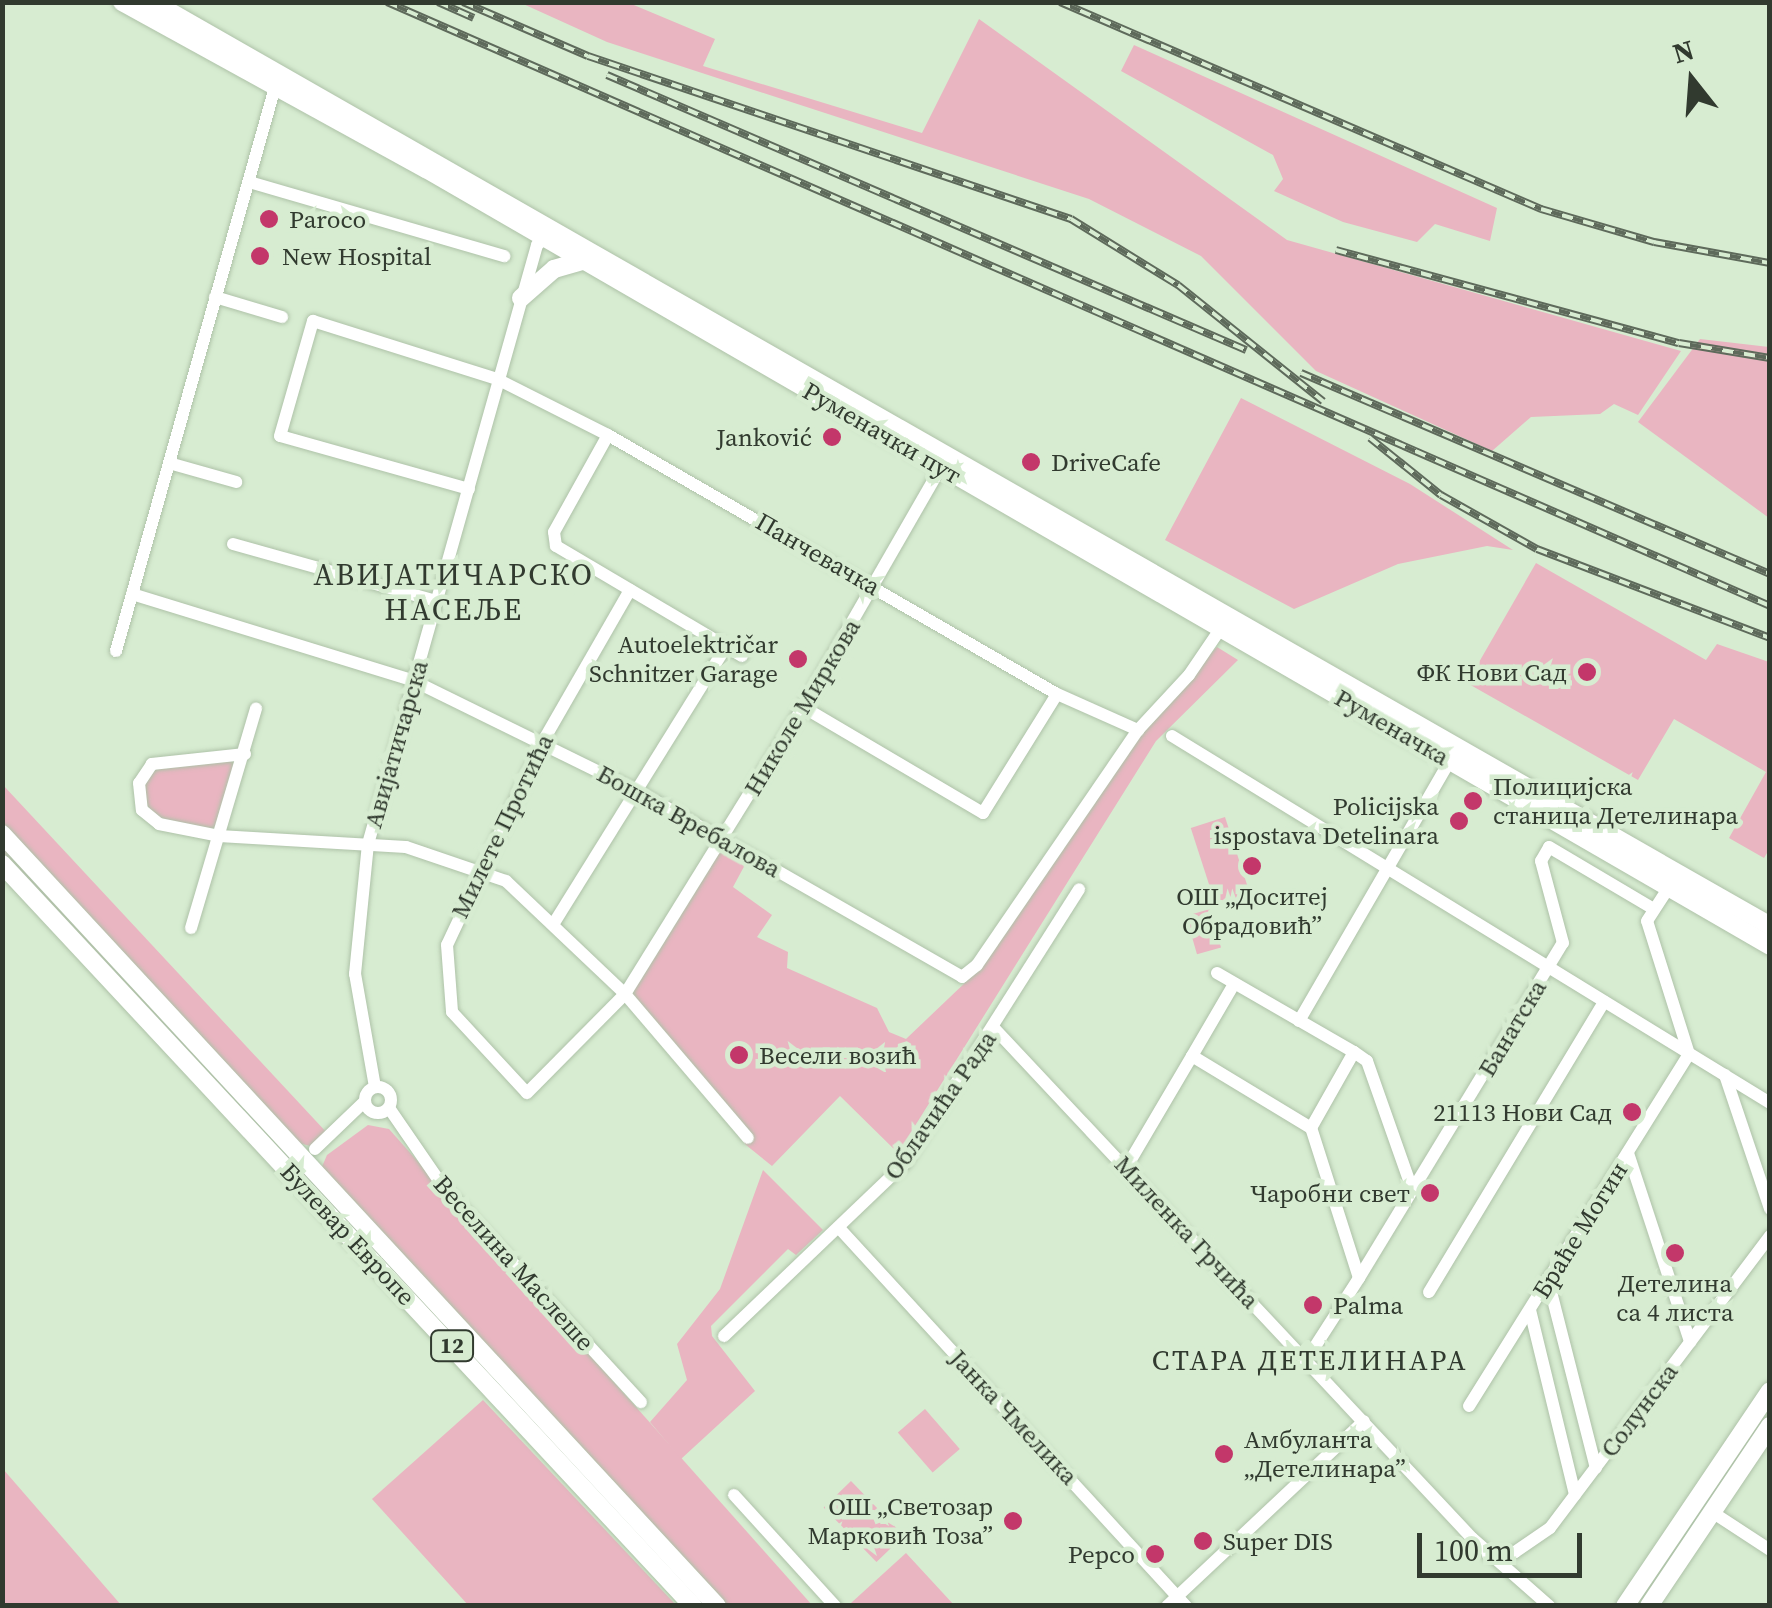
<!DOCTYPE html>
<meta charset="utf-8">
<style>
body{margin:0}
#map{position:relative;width:1772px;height:1608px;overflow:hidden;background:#d7ecd1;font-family:"Source Serif 4",serif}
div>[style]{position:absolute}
.green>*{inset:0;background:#e9b5c1;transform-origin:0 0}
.roads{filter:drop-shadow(0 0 2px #aec2a8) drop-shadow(0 0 2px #aec2a8)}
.minor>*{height:12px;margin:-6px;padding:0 6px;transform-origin:6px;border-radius:6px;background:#fff}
.minor>.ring{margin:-6px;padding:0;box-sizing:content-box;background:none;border:12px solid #fff;border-radius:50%}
.major>*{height:18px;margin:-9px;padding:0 9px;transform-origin:9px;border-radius:9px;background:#fff}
.rail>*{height:8px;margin-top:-4px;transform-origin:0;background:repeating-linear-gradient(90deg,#d7ecd1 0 11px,#5e6a5b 0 22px);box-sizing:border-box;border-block:2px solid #5e6a5b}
.dots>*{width:28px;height:28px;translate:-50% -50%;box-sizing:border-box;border:5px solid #d7ecd1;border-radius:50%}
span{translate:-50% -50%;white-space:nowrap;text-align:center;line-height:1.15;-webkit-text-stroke:9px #d7ecd1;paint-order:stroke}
.shield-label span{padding:2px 8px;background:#d7ecd1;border:2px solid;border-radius:8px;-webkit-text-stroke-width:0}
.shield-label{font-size:22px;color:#313a2f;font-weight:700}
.poi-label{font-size:25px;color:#313a2f}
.left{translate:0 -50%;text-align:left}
.right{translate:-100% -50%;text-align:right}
.street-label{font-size:25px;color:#313a2f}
.neighbourhood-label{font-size:28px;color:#313a2f;letter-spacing:2.5px}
.quarter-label{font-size:30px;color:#313a2f;letter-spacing:2.5px}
.frame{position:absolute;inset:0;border:5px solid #313a2f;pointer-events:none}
.north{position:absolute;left:1642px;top:30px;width:100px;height:100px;-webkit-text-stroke:8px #d7ecd1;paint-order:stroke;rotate:343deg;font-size:28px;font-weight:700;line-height:40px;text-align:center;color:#313a2f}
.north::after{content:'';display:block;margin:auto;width:35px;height:45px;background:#313a2f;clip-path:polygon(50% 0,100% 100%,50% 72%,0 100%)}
.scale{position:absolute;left:1417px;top:1533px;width:165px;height:45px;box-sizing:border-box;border:5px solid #313a2f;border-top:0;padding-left:12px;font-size:30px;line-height:35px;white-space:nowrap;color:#313a2f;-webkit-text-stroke:8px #d7ecd1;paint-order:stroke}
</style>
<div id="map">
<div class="green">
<i style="clip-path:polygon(521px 3px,629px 3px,715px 39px,703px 66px,922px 133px,979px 19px,1287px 240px,1681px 351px,1638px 415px,1614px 404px,1600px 414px,1531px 417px,1492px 451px,1316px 371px,1201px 256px,1089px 199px,607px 42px)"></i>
<i style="clip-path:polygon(1134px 45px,1497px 208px,1490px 241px,1435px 224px,1417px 242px,1343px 222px,1274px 191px,1283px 179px,1273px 155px,1121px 71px)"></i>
<i style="clip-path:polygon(1700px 339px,1769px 347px,1769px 518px,1638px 422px)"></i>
<i style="clip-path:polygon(1241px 398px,1410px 484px,1513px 550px,1487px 546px,1398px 564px,1294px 609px,1165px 540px)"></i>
<i style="clip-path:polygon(1536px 563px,1706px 660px,1717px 644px,1769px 662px,1770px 848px,1764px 858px,1729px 838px,1766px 772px,1674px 719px,1638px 780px,1467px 683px)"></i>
<i style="clip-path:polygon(1217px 647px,1238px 660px,1156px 741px,898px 1153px,840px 1096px,772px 1166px,746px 1145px,625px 994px,716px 848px,747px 861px,733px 887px,772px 915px,757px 937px,788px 952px,787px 968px,877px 1008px,889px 1032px,906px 1039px,970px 978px,1138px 730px)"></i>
<i style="clip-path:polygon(244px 755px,219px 836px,165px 826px,139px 805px,148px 768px)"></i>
<i style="clip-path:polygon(3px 785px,328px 1134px,314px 1147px,295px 1142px,3px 826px)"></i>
<i style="left:1225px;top:817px;width:80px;height:36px;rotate:72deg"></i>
<i style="clip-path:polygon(3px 844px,317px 1182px,311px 1187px,106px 966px,3px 854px)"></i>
<i style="left:1210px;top:909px;width:40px;height:25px;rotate:74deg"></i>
<i style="clip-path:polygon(368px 1125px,389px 1129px,812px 1605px,724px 1605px,321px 1169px,327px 1155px)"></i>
<i style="clip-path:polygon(763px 1170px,823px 1230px,796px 1255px,788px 1249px,711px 1326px,712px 1336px,755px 1391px,681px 1459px,650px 1422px,687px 1380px,677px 1344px,720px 1289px)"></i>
<i style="clip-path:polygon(483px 1400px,676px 1605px,468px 1605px,372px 1499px)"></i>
<i style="left:925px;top:1409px;width:53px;height:36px;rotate:49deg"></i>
<i style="clip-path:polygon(2px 1469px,3px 1469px,121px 1605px,3px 1605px)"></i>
<i style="left:851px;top:1481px;width:76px;height:38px;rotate:46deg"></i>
<i style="clip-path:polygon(906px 1553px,954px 1605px,853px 1605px,851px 1603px)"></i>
</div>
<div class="roads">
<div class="minor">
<i style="left:249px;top:182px;width:266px;rotate:16.2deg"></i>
<i style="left:215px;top:297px;width:70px;rotate:16.6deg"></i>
<i style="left:608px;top:435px;width:111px;rotate:119.1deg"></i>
<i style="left:554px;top:532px;width:14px;rotate:82deg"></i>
<i style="left:556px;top:546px;width:216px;rotate:30.6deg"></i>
<i style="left:169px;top:463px;width:70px;rotate:15.8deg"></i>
<i style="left:469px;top:489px;width:196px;rotate:-164.3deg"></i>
<i style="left:280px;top:436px;width:120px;rotate:-74deg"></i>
<i style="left:313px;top:321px;width:193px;rotate:17.5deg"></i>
<i style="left:497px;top:379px;width:124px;rotate:26.8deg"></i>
<i style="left:608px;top:435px;width:518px;rotate:29.98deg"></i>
<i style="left:1057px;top:694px;width:89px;rotate:24deg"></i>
<i style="left:233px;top:544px;width:211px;rotate:15.7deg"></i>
<i style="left:630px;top:590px;width:174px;rotate:119.9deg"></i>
<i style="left:543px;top:741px;width:225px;rotate:115.2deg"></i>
<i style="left:447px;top:945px;width:67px;rotate:85.7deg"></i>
<i style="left:452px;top:1012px;width:110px;rotate:47.2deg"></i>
<i style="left:527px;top:1093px;width:139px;rotate:-45.3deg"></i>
<i style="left:625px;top:994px;width:338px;rotate:-58.2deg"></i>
<i style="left:803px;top:707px;width:277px;rotate:-60.1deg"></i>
<i style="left:132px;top:594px;width:295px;rotate:17.1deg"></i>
<i style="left:414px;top:681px;width:247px;rotate:26.2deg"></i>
<i style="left:636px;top:790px;width:376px;rotate:29.8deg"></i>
<i style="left:962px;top:977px;width:19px;rotate:-39deg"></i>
<i style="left:977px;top:965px;width:285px;rotate:-55.6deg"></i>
<i style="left:1138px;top:730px;width:75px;rotate:-47.2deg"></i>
<i style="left:1189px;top:675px;width:64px;rotate:-55.8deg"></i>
<i style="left:116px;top:651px;width:593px;rotate:-74.25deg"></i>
<i style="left:803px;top:707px;width:209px;rotate:30.5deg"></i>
<i style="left:983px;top:813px;width:140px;rotate:-58.1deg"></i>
<i style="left:1172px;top:736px;width:702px;rotate:31.54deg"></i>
<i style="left:245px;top:754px;width:94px;rotate:173.9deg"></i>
<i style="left:152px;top:764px;width:23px;rotate:124deg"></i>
<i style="left:139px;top:783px;width:27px;rotate:84deg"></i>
<i style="left:142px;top:810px;width:22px;rotate:39deg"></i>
<i style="left:159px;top:824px;width:61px;rotate:11.3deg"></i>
<i style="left:219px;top:836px;width:187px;rotate:3.4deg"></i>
<i style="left:406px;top:847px;width:106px;rotate:18.8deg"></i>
<i style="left:506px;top:881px;width:164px;rotate:43.5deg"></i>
<i style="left:625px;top:994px;width:189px;rotate:49.5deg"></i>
<i style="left:554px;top:923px;width:325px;rotate:-58.1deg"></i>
<i style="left:191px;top:928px;width:229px;rotate:-73.5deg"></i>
<i style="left:1217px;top:973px;width:158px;rotate:30deg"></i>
<i style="left:1354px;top:1052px;width:87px;rotate:119.5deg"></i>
<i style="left:1311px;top:1128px;width:139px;rotate:-148.8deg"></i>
<i style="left:1192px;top:1056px;width:83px;rotate:-59.7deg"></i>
<i style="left:1299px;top:1021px;width:301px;rotate:-59.9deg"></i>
<i style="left:994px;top:1028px;width:699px;rotate:46.86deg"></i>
<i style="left:1472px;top:1538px;width:103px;rotate:41.4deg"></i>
<i style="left:1354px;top:1052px;width:16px;rotate:35deg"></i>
<i style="left:1367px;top:1061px;width:136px;rotate:70.6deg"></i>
<i style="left:1725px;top:1075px;width:141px;rotate:71.4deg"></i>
<i class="ring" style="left:365px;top:1087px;width:14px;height:14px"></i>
<i style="left:375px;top:1087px;width:115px;rotate:-100deg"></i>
<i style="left:355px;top:974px;width:131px;rotate:-84.3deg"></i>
<i style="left:368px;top:844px;width:622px;rotate:-74.24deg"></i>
<i style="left:537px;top:245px;width:13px;rotate:-42deg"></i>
<i style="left:389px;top:1108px;width:97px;rotate:55.5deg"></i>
<i style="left:444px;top:1188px;width:291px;rotate:47.4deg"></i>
<i style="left:315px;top:1149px;width:69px;rotate:-43.8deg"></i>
<i style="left:1628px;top:1153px;width:199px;rotate:71.8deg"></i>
<i style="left:1126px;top:1168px;width:130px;rotate:-59.5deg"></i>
<i style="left:840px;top:1229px;width:512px;rotate:47.46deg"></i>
<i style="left:1359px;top:1278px;width:392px;rotate:-58.7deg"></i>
<i style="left:1563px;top:943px;width:85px;rotate:-105deg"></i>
<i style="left:1541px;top:861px;width:16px;rotate:-60deg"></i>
<i style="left:1549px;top:847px;width:122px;rotate:30.6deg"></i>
<i style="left:1548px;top:1280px;width:194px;rotate:75.7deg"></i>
<i style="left:1429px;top:1292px;width:339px;rotate:-58.9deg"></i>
<i style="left:1530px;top:1310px;width:190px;rotate:76.3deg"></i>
<i style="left:724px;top:1336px;width:252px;rotate:-43.7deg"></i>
<i style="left:906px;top:1162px;width:323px;rotate:-57.6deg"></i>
<i style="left:1307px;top:1359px;width:96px;rotate:-57.3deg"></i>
<i style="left:1359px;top:1278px;width:157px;rotate:-107.7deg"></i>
<i style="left:1469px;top:1406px;width:415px;rotate:-58deg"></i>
<i style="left:1689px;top:1054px;width:139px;rotate:-107.5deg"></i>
<i style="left:1647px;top:921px;width:40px;rotate:-57.1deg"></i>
<i style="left:734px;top:1495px;width:150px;rotate:47.7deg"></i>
<i style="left:1712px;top:1512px;width:69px;rotate:33.2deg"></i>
<i style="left:1488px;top:1555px;width:27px;rotate:-6deg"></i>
<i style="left:1515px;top:1552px;width:42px;rotate:-34.4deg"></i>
<i style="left:1550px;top:1528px;width:366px;rotate:-53deg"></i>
<i style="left:1167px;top:1606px;width:270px;rotate:-43.2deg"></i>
</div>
<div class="major">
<i style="left:122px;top:2px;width:347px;rotate:28.8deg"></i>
<i style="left:426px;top:169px;width:1552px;rotate:30.03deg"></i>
<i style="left:153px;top:2px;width:1862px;rotate:29.74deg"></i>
<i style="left:521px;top:298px;width:44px;rotate:-41.3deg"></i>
<i style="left:554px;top:269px;width:29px;rotate:-16deg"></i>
<i style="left:2px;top:834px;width:1052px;rotate:47.2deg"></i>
<i style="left:2px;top:864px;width:1014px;rotate:47.04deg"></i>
<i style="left:1625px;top:1606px;width:259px;rotate:-56deg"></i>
<i style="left:1649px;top:1606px;width:217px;rotate:-56.1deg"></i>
</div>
</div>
<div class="rail">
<i style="left:387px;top:2px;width:1509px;rotate:23.59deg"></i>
<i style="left:438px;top:2px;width:39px;rotate:24deg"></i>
<i style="left:463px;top:2px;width:136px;rotate:23.4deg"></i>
<i style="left:588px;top:56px;width:510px;rotate:18.65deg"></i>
<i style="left:1071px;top:219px;width:126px;rotate:31.7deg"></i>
<i style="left:1178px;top:285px;width:186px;rotate:38.7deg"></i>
<i style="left:1060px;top:2px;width:524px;rotate:23.28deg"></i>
<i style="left:1541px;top:209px;width:118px;rotate:16.3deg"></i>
<i style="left:1654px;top:242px;width:118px;rotate:10.3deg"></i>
<i style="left:607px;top:75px;width:696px;rotate:23.29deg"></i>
<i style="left:1336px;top:250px;width:355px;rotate:15.2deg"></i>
<i style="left:1679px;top:343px;width:92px;rotate:9.4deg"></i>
<i style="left:1301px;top:373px;width:510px;rotate:23.2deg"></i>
<i style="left:1370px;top:438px;width:91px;rotate:38.8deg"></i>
<i style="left:1441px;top:495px;width:110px;rotate:29.4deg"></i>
<i style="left:1537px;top:549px;width:249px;rotate:20.9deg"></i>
</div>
<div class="dots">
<i style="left:269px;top:219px;background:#c3376a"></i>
<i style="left:260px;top:256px;background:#c3376a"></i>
<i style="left:832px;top:437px;background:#c3376a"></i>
<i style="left:1031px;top:462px;background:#c3376a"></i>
<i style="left:798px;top:659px;background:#c3376a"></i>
<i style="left:1587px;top:672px;background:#c3376a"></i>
<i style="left:1473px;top:801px;background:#c3376a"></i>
<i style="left:1459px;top:821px;background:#c3376a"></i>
<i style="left:1252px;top:866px;background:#c3376a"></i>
<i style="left:739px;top:1055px;background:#c3376a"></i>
<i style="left:1632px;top:1112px;background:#c3376a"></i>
<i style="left:1430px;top:1193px;background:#c3376a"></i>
<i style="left:1675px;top:1253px;background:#c3376a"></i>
<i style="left:1313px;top:1305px;background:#c3376a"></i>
<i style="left:1224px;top:1454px;background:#c3376a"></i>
<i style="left:1013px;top:1521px;background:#c3376a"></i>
<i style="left:1203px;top:1541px;background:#c3376a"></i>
<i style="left:1155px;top:1554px;background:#c3376a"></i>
</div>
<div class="shield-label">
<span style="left:452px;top:1346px">12</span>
</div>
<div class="poi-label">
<span class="left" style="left:289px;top:219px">Paroco</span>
<span class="left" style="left:282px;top:256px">New Hospital</span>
<span class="right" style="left:812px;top:437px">Janković</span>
<span class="left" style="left:1051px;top:462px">DriveCafe</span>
<span class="right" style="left:778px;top:659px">Autoelektričar<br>Schnitzer Garage</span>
<span class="right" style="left:1567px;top:672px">ФК Нови Сад</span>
<span class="left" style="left:1493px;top:801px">Полицијска<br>станица Детелинара</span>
<span class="right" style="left:1439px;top:821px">Policijska<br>ispostava Detelinara</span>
<span style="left:1252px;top:911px">ОШ „Доситеј<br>Обрадовић”</span>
<span class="left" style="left:759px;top:1055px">Весели возић</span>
<span class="right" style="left:1612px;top:1112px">21113 Нови Сад</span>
<span class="right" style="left:1410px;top:1193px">Чаробни свет</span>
<span style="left:1675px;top:1298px">Детелина<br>са 4 листа</span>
<span class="left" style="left:1333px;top:1305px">Palma</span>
<span class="left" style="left:1244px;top:1454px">Амбуланта<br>„Детелинара”</span>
<span class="right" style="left:993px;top:1521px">ОШ „Светозар<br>Марковић Тоза”</span>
<span class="left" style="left:1223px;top:1541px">Super DIS</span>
<span class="right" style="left:1135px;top:1554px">Pepco</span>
</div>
<div class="street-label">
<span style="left:882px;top:433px;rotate:30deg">Руменачки пут</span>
<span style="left:818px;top:554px;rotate:30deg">Панчевачка</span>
<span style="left:802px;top:707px;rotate:-59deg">Николе Миркова</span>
<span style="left:1392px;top:727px;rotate:30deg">Руменачка</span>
<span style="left:396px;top:744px;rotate:-74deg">Авијатичарска</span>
<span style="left:689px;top:821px;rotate:29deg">Бошка Вребалова</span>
<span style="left:502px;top:826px;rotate:-64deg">Милете Протића</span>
<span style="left:1512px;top:1028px;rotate:-59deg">Банатска</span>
<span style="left:940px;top:1105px;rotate:-55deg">Облачића Рада</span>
<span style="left:1580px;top:1230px;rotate:-58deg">Браће Могин</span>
<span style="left:1187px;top:1232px;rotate:47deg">Миленка Грчића</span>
<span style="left:348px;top:1234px;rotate:47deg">Булевар Европе</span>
<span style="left:514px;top:1263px;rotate:48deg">Веселина Маслеше</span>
<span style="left:1639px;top:1410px;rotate:-53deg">Солунска</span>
<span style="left:1014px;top:1417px;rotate:47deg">Јанка Чмелика</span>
</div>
<div class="neighbourhood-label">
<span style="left:1310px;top:1360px">СТАРА ДЕТЕЛИНАРА</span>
</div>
<div class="quarter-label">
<span style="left:454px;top:592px">АВИЈАТИЧАРСКО<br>НАСЕЉЕ</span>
</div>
<div class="frame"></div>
<div class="north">N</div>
<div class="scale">100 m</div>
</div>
